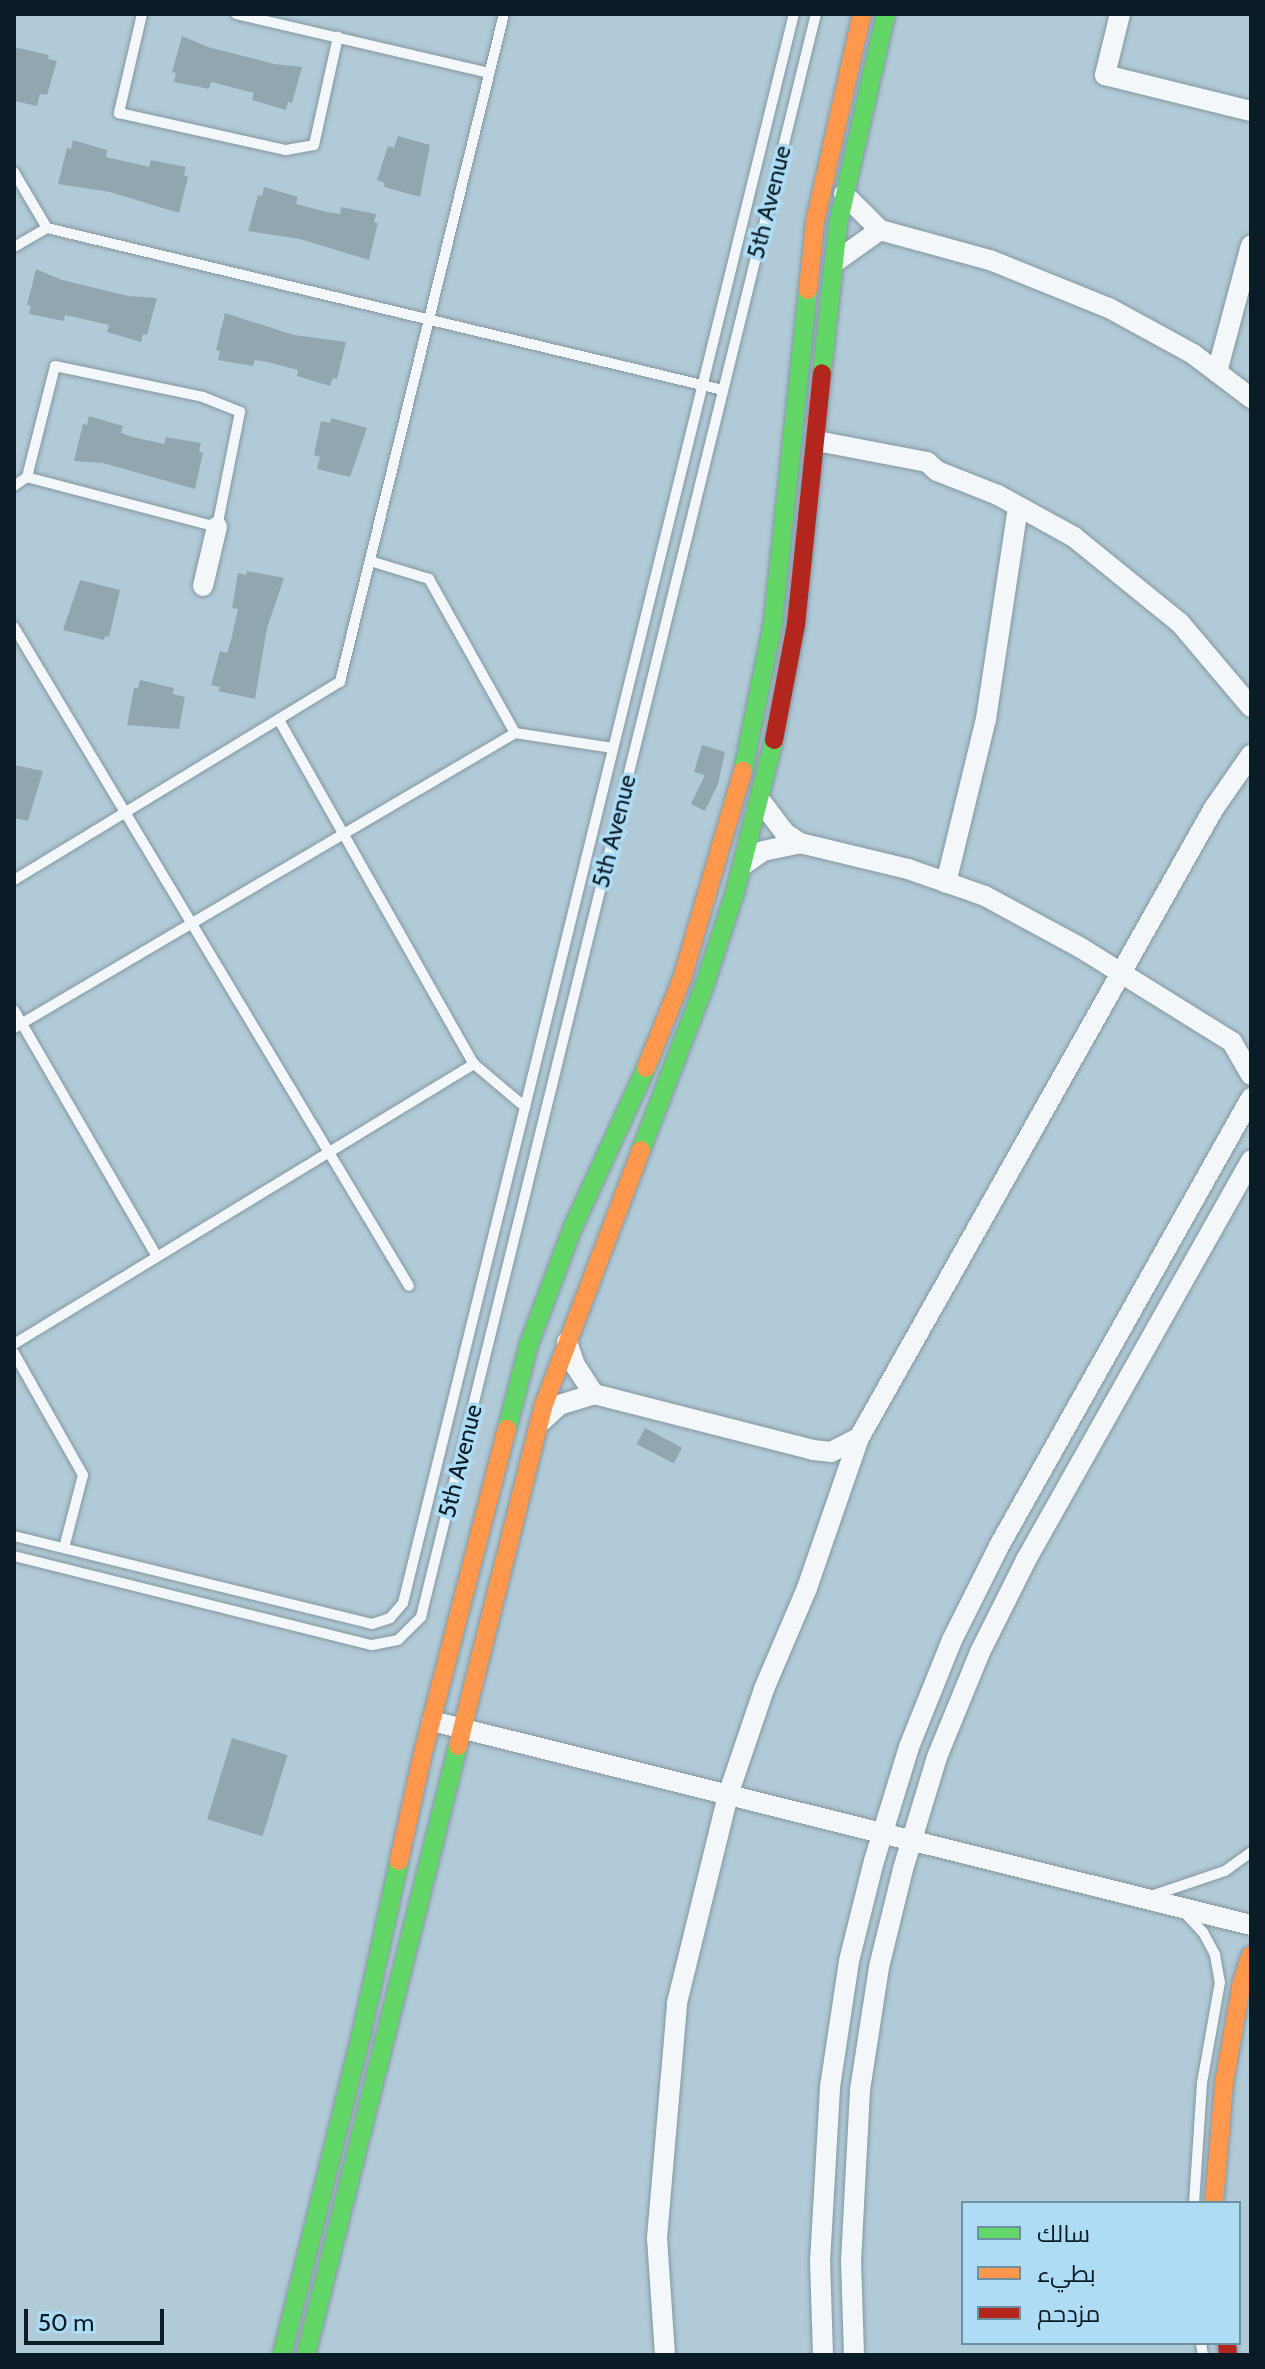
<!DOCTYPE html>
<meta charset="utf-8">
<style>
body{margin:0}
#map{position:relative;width:1265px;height:2369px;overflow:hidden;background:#b1cad7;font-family:Cabin,Cairo,sans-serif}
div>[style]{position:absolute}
.building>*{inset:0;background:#91a7af;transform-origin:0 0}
.roads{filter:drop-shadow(0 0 2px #8397a1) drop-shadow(0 0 2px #8397a1)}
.lane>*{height:10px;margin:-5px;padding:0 5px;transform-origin:5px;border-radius:5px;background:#f3f7f9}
.street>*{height:20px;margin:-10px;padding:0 10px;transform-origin:10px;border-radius:10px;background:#f3f7f9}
.fast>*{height:18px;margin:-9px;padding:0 9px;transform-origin:9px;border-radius:9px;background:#63d668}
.slow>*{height:18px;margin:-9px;padding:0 9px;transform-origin:9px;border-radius:9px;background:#ff974d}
.jam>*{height:18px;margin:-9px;padding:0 9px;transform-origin:9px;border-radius:9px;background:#b3261e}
span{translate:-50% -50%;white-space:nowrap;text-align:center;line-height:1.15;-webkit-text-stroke:7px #aedcf5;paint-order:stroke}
.street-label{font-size:24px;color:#0a1c25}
.frame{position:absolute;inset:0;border:16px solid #0a1c25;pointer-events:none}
.legend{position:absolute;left:961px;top:2201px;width:280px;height:144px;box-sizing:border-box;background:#aedcf5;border:2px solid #6c8fa2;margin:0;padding:10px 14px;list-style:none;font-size:24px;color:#0a1c25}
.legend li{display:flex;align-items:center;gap:16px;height:40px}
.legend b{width:40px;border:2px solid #6c8fa2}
.scale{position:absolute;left:24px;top:2309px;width:140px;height:36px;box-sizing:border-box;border:4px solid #0a1c25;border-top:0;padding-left:10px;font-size:24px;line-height:28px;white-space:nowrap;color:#0a1c25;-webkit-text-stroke:6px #aedcf5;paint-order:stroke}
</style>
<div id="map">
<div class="building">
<i style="clip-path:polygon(182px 36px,208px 47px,274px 64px,302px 67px,292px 103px,288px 102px,286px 110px,252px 100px,254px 93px,223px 85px,211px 82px,209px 89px,174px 82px,176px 73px,172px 72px)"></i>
<i style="clip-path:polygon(14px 47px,49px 55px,48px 59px,57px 61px,47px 95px,40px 94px,37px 106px,14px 101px)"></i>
<i style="clip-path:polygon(398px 136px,430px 145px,420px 197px,384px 187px,385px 183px,377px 180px,388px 146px,394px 148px)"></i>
<i style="clip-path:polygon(73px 140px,107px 150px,106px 157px,137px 164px,149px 167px,151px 160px,186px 167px,184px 175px,188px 177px,179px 213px,110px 192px,58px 184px,67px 148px,71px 149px)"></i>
<i style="clip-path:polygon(264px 187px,298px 197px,296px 204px,327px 212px,340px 214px,341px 207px,376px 214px,374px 222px,378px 223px,369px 260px,300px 239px,248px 231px,258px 195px,262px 196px)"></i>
<i style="clip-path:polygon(36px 269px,62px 280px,128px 296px,157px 298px,147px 335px,143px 334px,141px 342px,107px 332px,109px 325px,65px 315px,64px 321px,29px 314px,31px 306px,27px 305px)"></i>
<i style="clip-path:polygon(225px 313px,294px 335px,346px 342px,337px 379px,333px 378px,330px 386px,297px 376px,298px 370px,267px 362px,255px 360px,253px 366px,218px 360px,220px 351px,216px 350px)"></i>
<i style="clip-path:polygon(89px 416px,123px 426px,121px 433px,133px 437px,164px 444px,166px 437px,201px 443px,199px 452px,203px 453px,195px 489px,103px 463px,74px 461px,83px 424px,87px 425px)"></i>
<i style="clip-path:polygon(331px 418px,367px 428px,350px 477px,317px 469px,320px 457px,314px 455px,321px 421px,330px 423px)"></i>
<i style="clip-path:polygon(247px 571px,284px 578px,267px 628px,255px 699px,218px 691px,220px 687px,211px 685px,220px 651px,227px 653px,231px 640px,238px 609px,232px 608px,238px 573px,246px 575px)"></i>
<i style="clip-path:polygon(80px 580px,120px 590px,109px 637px,105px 636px,104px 640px,63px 630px)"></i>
<i style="clip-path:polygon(140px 680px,174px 688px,173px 694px,185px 697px,179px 729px,127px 725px,134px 688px,138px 688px)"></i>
<i style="clip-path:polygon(702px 745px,725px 752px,718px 784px,705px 811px,691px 804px,705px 775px,694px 772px)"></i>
<i style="clip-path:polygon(14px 765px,43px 771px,28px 821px,14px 818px)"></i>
<i style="left:645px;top:1428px;width:42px;height:18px;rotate:28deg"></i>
<i style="left:232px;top:1738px;width:58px;height:85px;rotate:17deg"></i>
</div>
<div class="roads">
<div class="lane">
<i style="left:142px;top:14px;width:102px;rotate:103.1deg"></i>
<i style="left:119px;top:113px;width:171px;rotate:12.5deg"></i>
<i style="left:286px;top:150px;width:28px;rotate:-10deg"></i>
<i style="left:314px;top:145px;width:111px;rotate:-77.5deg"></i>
<i style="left:236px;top:14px;width:260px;rotate:13.1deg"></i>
<i style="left:14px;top:172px;width:65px;rotate:59.5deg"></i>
<i style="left:47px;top:228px;width:38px;rotate:150deg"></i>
<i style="left:47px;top:228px;width:695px;rotate:13.48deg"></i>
<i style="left:14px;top:486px;width:16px;rotate:-35deg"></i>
<i style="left:27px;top:477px;width:114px;rotate:-75.8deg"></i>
<i style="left:55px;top:366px;width:151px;rotate:11.8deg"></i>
<i style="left:203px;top:397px;width:40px;rotate:22deg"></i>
<i style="left:240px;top:412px;width:117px;rotate:101.3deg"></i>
<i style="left:217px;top:527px;width:196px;rotate:-165.3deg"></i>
<i style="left:370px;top:561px;width:62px;rotate:17deg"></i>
<i style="left:429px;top:579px;width:176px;rotate:60.8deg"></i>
<i style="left:14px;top:627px;width:768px;rotate:59.06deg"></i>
<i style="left:279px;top:720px;width:395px;rotate:60.5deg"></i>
<i style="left:14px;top:880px;width:381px;rotate:-31.3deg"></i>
<i style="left:340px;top:682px;width:688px;rotate:-76.21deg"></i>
<i style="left:14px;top:1010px;width:285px;rotate:59.9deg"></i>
<i style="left:14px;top:1028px;width:581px;rotate:-30.49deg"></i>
<i style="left:515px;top:733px;width:99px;rotate:8.7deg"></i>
<i style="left:14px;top:1344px;width:539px;rotate:-31.33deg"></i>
<i style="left:474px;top:1064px;width:67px;rotate:40.1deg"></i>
<i style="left:14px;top:1353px;width:140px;rotate:60.5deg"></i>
<i style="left:83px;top:1475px;width:75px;rotate:104.6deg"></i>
<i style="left:14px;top:1536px;width:369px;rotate:13.8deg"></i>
<i style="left:372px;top:1624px;width:19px;rotate:-18deg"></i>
<i style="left:390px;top:1618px;width:20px;rotate:-49deg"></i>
<i style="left:403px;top:1603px;width:1636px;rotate:-76.18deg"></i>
<i style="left:14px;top:1556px;width:369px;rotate:14deg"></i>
<i style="left:372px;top:1645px;width:26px;rotate:-11deg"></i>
<i style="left:398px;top:1640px;width:33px;rotate:-45deg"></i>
<i style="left:421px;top:1617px;width:1651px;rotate:-76.16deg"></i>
<i style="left:1148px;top:1897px;width:81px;rotate:-18.7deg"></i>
<i style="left:1225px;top:1871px;width:32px;rotate:-36deg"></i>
<i style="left:1185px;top:1913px;width:26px;rotate:47deg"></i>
<i style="left:1203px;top:1932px;width:26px;rotate:62deg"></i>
<i style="left:1215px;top:1955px;width:27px;rotate:80deg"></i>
<i style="left:1220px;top:1982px;width:103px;rotate:100.1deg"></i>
<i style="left:1202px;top:2083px;width:120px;rotate:93.8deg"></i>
<i style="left:1201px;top:2343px;width:12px;rotate:81deg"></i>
</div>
<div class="street">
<i style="left:1120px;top:14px;width:63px;rotate:103.8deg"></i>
<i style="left:1105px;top:75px;width:150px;rotate:13.9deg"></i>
<i style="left:844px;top:194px;width:51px;rotate:45deg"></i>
<i style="left:880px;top:230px;width:114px;rotate:15.3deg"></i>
<i style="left:990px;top:260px;width:128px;rotate:22deg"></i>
<i style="left:1109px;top:308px;width:96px;rotate:28.7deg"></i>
<i style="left:1193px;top:354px;width:73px;rotate:37.2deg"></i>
<i style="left:835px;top:262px;width:55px;rotate:-35.4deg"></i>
<i style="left:1217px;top:372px;width:131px;rotate:-75deg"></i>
<i style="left:817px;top:441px;width:112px;rotate:10.8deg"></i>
<i style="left:927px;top:462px;width:13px;rotate:42deg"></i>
<i style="left:937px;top:471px;width:66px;rotate:21.5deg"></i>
<i style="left:998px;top:495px;width:87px;rotate:28.9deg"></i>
<i style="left:1074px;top:537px;width:136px;rotate:39.1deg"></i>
<i style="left:1180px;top:623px;width:110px;rotate:49.8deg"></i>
<i style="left:203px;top:586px;width:61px;rotate:-76.7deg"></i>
<i style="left:760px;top:800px;width:41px;rotate:52.9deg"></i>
<i style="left:785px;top:833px;width:18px;rotate:34deg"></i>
<i style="left:743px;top:865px;width:24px;rotate:-35deg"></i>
<i style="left:763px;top:851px;width:38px;rotate:-12deg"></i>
<i style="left:800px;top:843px;width:111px;rotate:13.5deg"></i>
<i style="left:908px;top:869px;width:82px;rotate:19.3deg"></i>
<i style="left:985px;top:896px;width:109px;rotate:28.4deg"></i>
<i style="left:1081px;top:948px;width:178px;rotate:31.9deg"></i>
<i style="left:1232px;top:1042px;width:38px;rotate:60deg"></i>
<i style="left:946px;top:883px;width:169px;rotate:-76.3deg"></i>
<i style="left:986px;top:719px;width:214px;rotate:-81.4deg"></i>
<i style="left:567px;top:1342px;width:24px;rotate:71deg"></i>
<i style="left:575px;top:1365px;width:35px;rotate:57deg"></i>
<i style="left:542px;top:1421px;width:23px;rotate:-43deg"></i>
<i style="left:559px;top:1405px;width:37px;rotate:-17deg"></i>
<i style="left:594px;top:1394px;width:226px;rotate:14.3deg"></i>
<i style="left:813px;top:1450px;width:18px;rotate:6deg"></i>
<i style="left:831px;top:1452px;width:31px;rotate:-27deg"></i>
<i style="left:859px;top:1438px;width:723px;rotate:-60.6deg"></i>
<i style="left:1214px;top:808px;width:65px;rotate:-55.1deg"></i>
<i style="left:432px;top:1721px;width:844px;rotate:13.99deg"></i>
<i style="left:665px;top:2355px;width:117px;rotate:-93.9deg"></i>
<i style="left:657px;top:2238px;width:236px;rotate:-85.1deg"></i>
<i style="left:677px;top:2003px;width:214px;rotate:-76.2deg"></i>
<i style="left:728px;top:1795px;width:112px;rotate:-71.2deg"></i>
<i style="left:764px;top:1689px;width:110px;rotate:-66.9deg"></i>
<i style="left:807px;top:1588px;width:159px;rotate:-70.9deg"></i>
<i style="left:823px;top:2355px;width:93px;rotate:-91.8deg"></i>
<i style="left:820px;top:2262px;width:175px;rotate:-86.7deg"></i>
<i style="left:830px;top:2087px;width:127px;rotate:-81.4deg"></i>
<i style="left:849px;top:1961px;width:103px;rotate:-76deg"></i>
<i style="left:874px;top:1861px;width:119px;rotate:-72.9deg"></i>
<i style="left:909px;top:1747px;width:115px;rotate:-68.1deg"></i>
<i style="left:952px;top:1640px;width:105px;rotate:-63.4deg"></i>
<i style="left:999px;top:1546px;width:514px;rotate:-60.64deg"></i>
<i style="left:854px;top:2355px;width:93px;rotate:-91.8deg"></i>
<i style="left:851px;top:2262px;width:172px;rotate:-87deg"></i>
<i style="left:860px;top:2090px;width:124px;rotate:-81.2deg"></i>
<i style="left:879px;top:1967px;width:101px;rotate:-76.2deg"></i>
<i style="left:903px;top:1869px;width:117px;rotate:-73.1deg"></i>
<i style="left:937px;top:1757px;width:113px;rotate:-67.7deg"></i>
<i style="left:980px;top:1652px;width:103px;rotate:-63.4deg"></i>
<i style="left:1026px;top:1560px;width:459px;rotate:-60.6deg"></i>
</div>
<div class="fast">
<i style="left:822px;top:373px;width:149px;rotate:-83.8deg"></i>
<i style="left:838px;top:225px;width:216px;rotate:-77.2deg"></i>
<i style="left:743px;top:771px;width:152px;rotate:-78.6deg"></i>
<i style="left:773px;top:622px;width:334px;rotate:-84deg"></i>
<i style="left:641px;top:1150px;width:175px;rotate:-68.9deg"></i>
<i style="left:704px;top:987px;width:100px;rotate:-71.9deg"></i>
<i style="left:735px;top:892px;width:157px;rotate:-75.6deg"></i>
<i style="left:507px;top:1429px;width:88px;rotate:-75.5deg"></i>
<i style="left:529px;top:1344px;width:125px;rotate:-69.4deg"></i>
<i style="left:573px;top:1227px;width:175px;rotate:-65.3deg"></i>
<i style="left:282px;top:2355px;width:329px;rotate:-76.1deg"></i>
<i style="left:361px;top:2036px;width:179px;rotate:-77.7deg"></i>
<i style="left:306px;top:2355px;width:628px;rotate:-75.99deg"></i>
</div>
<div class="slow">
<i style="left:808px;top:290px;width:68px;rotate:-84.1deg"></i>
<i style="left:815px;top:222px;width:213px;rotate:-77.3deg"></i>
<i style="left:646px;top:1068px;width:96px;rotate:-68deg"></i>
<i style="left:682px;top:979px;width:217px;rotate:-73.7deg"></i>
<i style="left:458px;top:1746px;width:349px;rotate:-75.9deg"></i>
<i style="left:543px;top:1407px;width:275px;rotate:-69.1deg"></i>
<i style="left:399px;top:1861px;width:107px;rotate:-77.5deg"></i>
<i style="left:422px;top:1757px;width:339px;rotate:-75.5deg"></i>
<i style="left:1214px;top:2203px;width:120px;rotate:-85.2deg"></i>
<i style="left:1224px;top:2083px;width:103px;rotate:-79.9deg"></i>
<i style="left:1242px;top:1982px;width:28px;rotate:-72deg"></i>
</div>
<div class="jam">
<i style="left:774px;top:740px;width:117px;rotate:-79.2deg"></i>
<i style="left:796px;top:625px;width:253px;rotate:-84.1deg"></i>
<i style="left:1227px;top:2343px;width:12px;rotate:85deg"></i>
</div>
</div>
<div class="street-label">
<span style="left:769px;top:202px;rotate:-76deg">5th Avenue</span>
<span style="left:614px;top:831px;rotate:-76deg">5th Avenue</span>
<span style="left:460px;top:1461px;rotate:-76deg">5th Avenue</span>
</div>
<div class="frame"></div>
<ul class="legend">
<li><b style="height:10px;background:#63d668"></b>سالك</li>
<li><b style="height:10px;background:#ff974d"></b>بطيء</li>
<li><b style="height:10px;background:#b3261e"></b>مزدحم</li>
</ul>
<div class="scale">50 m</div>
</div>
